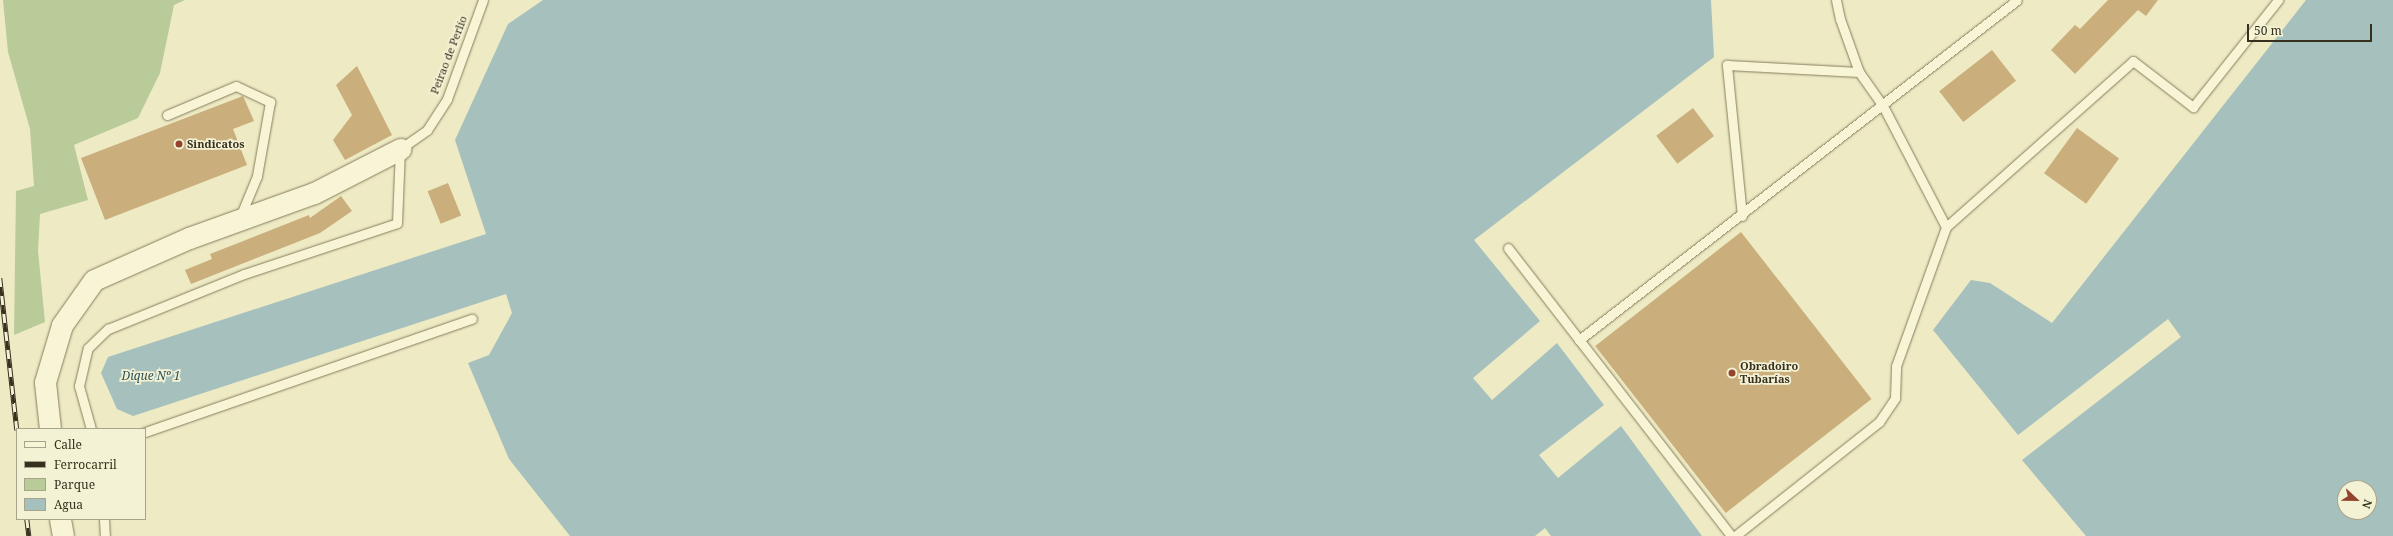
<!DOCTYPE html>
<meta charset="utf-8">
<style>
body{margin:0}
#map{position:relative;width:2393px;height:536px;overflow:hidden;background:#edeac4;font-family:"Noto Serif",serif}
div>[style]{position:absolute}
.green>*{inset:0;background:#b9cb99}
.water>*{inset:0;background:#a6c0be}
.building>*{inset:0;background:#caae7b;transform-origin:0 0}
.roads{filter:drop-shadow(0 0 1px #877c5b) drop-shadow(0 0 1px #877c5b)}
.service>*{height:9px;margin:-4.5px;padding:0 4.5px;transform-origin:4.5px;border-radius:4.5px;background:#f8f5d7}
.tertiary>*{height:21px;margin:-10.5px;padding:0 10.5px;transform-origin:10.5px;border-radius:10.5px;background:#f8f5d7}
.rail>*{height:4.5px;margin-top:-2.25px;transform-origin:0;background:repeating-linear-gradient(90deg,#f4f2d4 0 9px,#37301f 0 18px);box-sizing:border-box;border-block:1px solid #37301f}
.dots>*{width:11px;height:11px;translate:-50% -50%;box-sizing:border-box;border:2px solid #f4f2d4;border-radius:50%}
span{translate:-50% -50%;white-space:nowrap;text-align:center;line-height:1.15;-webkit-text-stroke:3.5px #f4f2d4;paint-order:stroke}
.street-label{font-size:11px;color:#37301f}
.poi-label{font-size:11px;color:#37301f;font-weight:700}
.left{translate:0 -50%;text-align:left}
.water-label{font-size:12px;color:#2e5057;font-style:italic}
.legend{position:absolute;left:16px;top:428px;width:130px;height:92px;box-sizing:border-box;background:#f4f2d4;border:1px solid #a8a48c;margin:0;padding:5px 7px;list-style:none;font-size:12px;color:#37301f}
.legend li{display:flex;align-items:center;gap:8px;height:20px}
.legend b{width:20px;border:1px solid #a8a48c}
.north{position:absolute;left:2337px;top:480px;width:40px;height:40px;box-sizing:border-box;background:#f4f2d4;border:1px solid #a8a48c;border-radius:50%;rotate:112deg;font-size:11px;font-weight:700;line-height:16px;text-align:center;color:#37301f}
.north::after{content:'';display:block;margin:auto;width:14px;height:18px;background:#94442d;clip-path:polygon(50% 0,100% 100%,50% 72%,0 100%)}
.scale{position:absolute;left:2247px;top:24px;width:125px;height:18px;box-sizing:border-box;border:2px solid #37301f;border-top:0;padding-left:5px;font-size:12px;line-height:14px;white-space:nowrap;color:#37301f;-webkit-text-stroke:3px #f4f2d4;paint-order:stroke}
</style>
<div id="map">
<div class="green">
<i style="clip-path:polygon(3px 0,185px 0,174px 5px,160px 73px,138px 118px,74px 145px,88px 200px,40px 214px,38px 251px,45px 322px,14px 335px,16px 191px,34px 186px,30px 129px,8px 52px)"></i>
</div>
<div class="water">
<i style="clip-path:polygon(543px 0,1711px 0,1714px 57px,1474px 240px,1540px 321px,1473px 378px,1492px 400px,1557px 343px,1604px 405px,1539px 455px,1558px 478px,1621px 426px,1702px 536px,1551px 536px,1545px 528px,1535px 536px,570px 536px,509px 459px,468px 363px,489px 355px,512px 313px,506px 294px,133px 416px,117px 409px,101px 373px,108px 357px,486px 234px,455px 140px,508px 24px)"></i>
<i style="clip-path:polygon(evenodd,2306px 0,2393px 0,2393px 536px,2086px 536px,2022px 460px,2181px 337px,2168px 319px,2018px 435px,1933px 330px,1971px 280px,1990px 283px,2052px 323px,2306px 0,2345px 488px,2369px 488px,2369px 512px,2345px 512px,2345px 488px)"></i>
</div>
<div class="building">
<i style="clip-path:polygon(2108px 0,2158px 0,2146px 16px,2138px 10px,2075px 74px,2051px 50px,2075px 25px,2080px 29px)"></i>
<i style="left:1992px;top:50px;width:39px;height:67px;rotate:52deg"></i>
<i style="clip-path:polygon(357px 66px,392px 135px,345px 160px,333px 140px,352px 115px,336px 85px)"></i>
<i style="clip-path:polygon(243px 96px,254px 121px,233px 129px,247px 165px,105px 220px,81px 158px)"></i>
<i style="left:1693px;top:108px;width:35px;height:46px;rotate:53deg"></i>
<i style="left:2077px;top:128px;width:52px;height:56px;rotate:36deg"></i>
<i style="left:448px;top:183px;width:35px;height:22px;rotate:68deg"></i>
<i style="clip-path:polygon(341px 196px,352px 211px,320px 233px,191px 284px,185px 270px,212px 259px,210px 254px,309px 215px,310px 218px)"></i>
<i style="left:1741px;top:232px;width:212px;height:185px;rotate:52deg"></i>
</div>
<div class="roads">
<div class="service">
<i style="left:167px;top:115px;width:75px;rotate:-22.8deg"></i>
<i style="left:236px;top:86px;width:38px;rotate:25deg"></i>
<i style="left:270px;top:102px;width:75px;rotate:100deg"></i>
<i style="left:257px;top:176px;width:44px;rotate:112.5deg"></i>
<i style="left:1742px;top:216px;width:152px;rotate:-95.7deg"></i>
<i style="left:1727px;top:65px;width:132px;rotate:3deg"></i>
<i style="left:1946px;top:227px;width:250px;rotate:-41.6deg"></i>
<i style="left:2133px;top:61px;width:76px;rotate:37.5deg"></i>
<i style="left:2193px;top:107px;width:137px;rotate:-51.5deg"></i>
<i style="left:1508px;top:248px;width:364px;rotate:52.2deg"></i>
<i style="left:1579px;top:340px;width:554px;rotate:-37.82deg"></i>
<i style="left:91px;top:429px;width:45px;rotate:-105.6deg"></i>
<i style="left:79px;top:386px;width:39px;rotate:-77deg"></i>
<i style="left:88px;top:348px;width:28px;rotate:-44deg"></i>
<i style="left:108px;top:329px;width:147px;rotate:-22deg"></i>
<i style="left:244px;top:274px;width:161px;rotate:-18.4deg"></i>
<i style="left:397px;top:223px;width:74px;rotate:-87.7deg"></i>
<i style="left:400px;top:149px;width:33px;rotate:-35deg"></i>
<i style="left:427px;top:130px;width:37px;rotate:-57deg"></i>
<i style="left:447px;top:99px;width:105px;rotate:-70deg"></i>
<i style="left:145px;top:432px;width:346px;rotate:-19.1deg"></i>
<i style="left:104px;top:519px;width:17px;rotate:87deg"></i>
<i style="left:1735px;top:536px;width:184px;rotate:-38.4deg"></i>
<i style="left:1879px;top:422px;width:29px;rotate:-56deg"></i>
<i style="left:1895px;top:398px;width:32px;rotate:-88deg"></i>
<i style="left:1896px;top:366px;width:148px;rotate:-70.2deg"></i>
<i style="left:1946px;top:227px;width:136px;rotate:-117.5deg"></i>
<i style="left:1883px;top:106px;width:42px;rotate:-125.2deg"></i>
<i style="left:1859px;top:72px;width:56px;rotate:-109.7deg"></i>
<i style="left:1840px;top:19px;width:19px;rotate:-102deg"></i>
</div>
<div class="tertiary">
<i style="left:50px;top:429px;width:47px;rotate:-96.1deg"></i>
<i style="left:45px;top:382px;width:59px;rotate:-73.4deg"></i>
<i style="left:62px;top:325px;width:55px;rotate:-54.6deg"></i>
<i style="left:94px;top:280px;width:104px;rotate:-23.9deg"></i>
<i style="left:189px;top:238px;width:133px;rotate:-19.8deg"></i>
<i style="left:314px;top:193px;width:97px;rotate:-27.1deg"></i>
<i style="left:60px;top:519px;width:17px;rotate:80deg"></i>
</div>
</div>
<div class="rail">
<i style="left:0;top:278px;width:153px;rotate:83.6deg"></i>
<i style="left:27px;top:519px;width:17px;rotate:83deg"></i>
</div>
<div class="dots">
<i style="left:179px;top:144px;background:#94442d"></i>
<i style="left:1732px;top:373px;background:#94442d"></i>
</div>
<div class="street-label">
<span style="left:449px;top:55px;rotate:-69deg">Peirao de Perlío</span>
</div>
<div class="poi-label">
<span class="left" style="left:187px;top:144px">Sindicatos</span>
<span class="left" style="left:1740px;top:373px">Obradoiro<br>Tubarías</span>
</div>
<div class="water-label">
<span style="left:151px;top:376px">Dique Nº 1</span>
</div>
<ul class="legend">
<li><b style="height:5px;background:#f8f5d7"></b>Calle</li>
<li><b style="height:5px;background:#37301f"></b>Ferrocarril</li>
<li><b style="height:11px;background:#b9cb99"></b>Parque</li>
<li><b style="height:11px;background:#a6c0be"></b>Agua</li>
</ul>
<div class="north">N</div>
<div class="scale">50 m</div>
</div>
